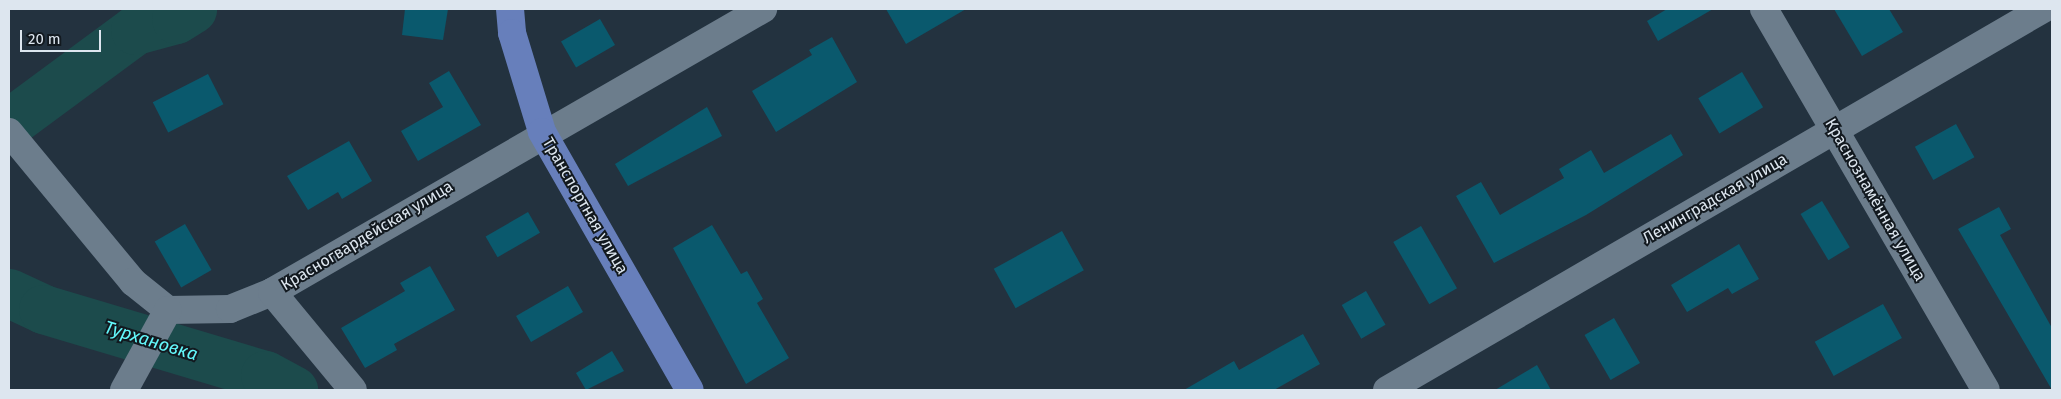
<!DOCTYPE html>
<meta charset="utf-8">
<style>
body{margin:0}
#map{position:relative;width:2061px;height:399px;overflow:hidden;background:#23323f;font-family:"Fira Sans",sans-serif}
div>[style]{position:absolute}
.river>*{height:49px;margin:-24.5px;padding:0 24.5px;transform-origin:24.5px;border-radius:24.5px;background:#1c4b4c}
.building>*{inset:0;background:#0a596d;transform-origin:0 0}
.street>*{height:28px;margin:-14px;padding:0 14px;transform-origin:14px;border-radius:14px;background:#6c7d8c}
.secondary>*{height:28px;margin:-14px;padding:0 14px;transform-origin:14px;border-radius:14px;background:#6c7d8c}
.primary>*{height:28px;margin:-14px;padding:0 14px;transform-origin:14px;border-radius:14px;background:#677fbb}
span{translate:-50% -50%;white-space:nowrap;text-align:center;line-height:1.15;-webkit-text-stroke:4px #12191f;paint-order:stroke}
.street-label{font-size:16px;color:#dde6ef}
.water-label{font-size:18px;color:#63f7fa;font-style:italic}
.frame{position:absolute;inset:0;border:10px solid #dde6ef;pointer-events:none}
.scale{position:absolute;left:20px;top:30px;width:81px;height:22px;box-sizing:border-box;border:2px solid #dde6ef;border-top:0;padding-left:6px;font-size:15px;line-height:18px;white-space:nowrap;color:#dde6ef;-webkit-text-stroke:4px #12191f;paint-order:stroke}
</style>
<div id="map">
<div class="river">
<i style="left:9px;top:123px;width:157px;rotate:-36.4deg"></i>
<i style="left:135px;top:30px;width:42px;rotate:-15deg"></i>
<i style="left:176px;top:19px;width:19px;rotate:-32deg"></i>
<i style="left:9px;top:293px;width:38px;rotate:25deg"></i>
<i style="left:43px;top:309px;width:232px;rotate:16.6deg"></i>
<i style="left:265px;top:375px;width:32px;rotate:28deg"></i>
</div>
<div class="building">
<i style="clip-path:polygon(405px 9px,448px 9px,443px 40px,402px 35px)"></i>
<i style="clip-path:polygon(886px 9px,966px 9px,906px 44px)"></i>
<i style="clip-path:polygon(1667px 9px,1713px 9px,1658px 41px,1647px 21px)"></i>
<i style="clip-path:polygon(1834px 9px,1889px 9px,1903px 32px,1862px 56px)"></i>
<i style="left:600px;top:19px;width:30px;height:45px;rotate:60deg"></i>
<i style="clip-path:polygon(832px 37px,857px 82px,776px 132px,752px 91px,812px 55px,809px 50px)"></i>
<i style="clip-path:polygon(449px 71px,481px 125px,418px 161px,401px 131px,443px 107px,429px 83px)"></i>
<i style="left:1742px;top:72px;width:41px;height:51px;rotate:59deg"></i>
<i style="left:208px;top:74px;width:34px;height:62px;rotate:63deg"></i>
<i style="clip-path:polygon(707px 107px,722px 136px,628px 186px,615px 164px)"></i>
<i style="left:1956px;top:124px;width:38px;height:47px;rotate:61deg"></i>
<i style="clip-path:polygon(1671px 134px,1683px 155px,1586px 215px,1494px 263px,1456px 196px,1481px 182px,1500px 215px,1564px 178px,1559px 169px,1591px 150px,1604px 173px)"></i>
<i style="clip-path:polygon(349px 141px,372px 181px,342px 199px,338px 192px,308px 210px,287px 176px)"></i>
<i style="left:1822px;top:201px;width:54px;height:25px;rotate:59deg"></i>
<i style="clip-path:polygon(1999px 207px,2011px 229px,2000px 235px,2052px 328px,2052px 390px,1958px 229px)"></i>
<i style="left:528px;top:212px;width:24px;height:49px;rotate:60deg"></i>
<i style="left:185px;top:224px;width:53px;height:35px;rotate:60deg"></i>
<i style="clip-path:polygon(712px 225px,741px 274px,747px 271px,763px 299px,757px 303px,789px 358px,746px 384px,673px 248px)"></i>
<i style="left:1421px;top:226px;width:72px;height:32px;rotate:60deg"></i>
<i style="left:1062px;top:231px;width:45px;height:78px;rotate:61deg"></i>
<i style="clip-path:polygon(1739px 244px,1759px 279px,1732px 294px,1728px 288px,1687px 312px,1671px 285px)"></i>
<i style="clip-path:polygon(430px 266px,455px 310px,394px 344px,397px 350px,365px 368px,341px 328px,405px 291px,400px 283px)"></i>
<i style="left:568px;top:286px;width:30px;height:60px;rotate:60deg"></i>
<i style="left:1366px;top:291px;width:39px;height:28px;rotate:60deg"></i>
<i style="left:1883px;top:304px;width:39px;height:78px;rotate:61deg"></i>
<i style="left:1614px;top:318px;width:52px;height:34px;rotate:60deg"></i>
<i style="clip-path:polygon(1303px 334px,1320px 364px,1274px 390px,1184px 390px,1234px 361px,1239px 370px)"></i>
<i style="clip-path:polygon(612px 351px,624px 371px,586px 390px,576px 373px)"></i>
<i style="clip-path:polygon(1537px 365px,1551px 390px,1495px 390px)"></i>
</div>
<div class="street">
<i style="left:9px;top:132px;width:195px;rotate:50.4deg"></i>
<i style="left:133px;top:282px;width:45px;rotate:38.7deg"></i>
<i style="left:168px;top:310px;width:62px;rotate:-0.9deg"></i>
<i style="left:230px;top:309px;width:45px;rotate:-22deg"></i>
<i style="left:272px;top:292px;width:567px;rotate:-29.96deg"></i>
<i style="left:272px;top:292px;width:127px;rotate:50.4deg"></i>
<i style="left:124px;top:390px;width:91px;rotate:-61.2deg"></i>
</div>
<div class="secondary">
<i style="left:1764px;top:9px;width:441px;rotate:59.8deg"></i>
<i style="left:1387px;top:390px;width:759px;rotate:-30.15deg"></i>
</div>
<div class="primary">
<i style="left:510px;top:9px;width:24px;rotate:85deg"></i>
<i style="left:512px;top:33px;width:103px;rotate:73.1deg"></i>
<i style="left:542px;top:132px;width:297px;rotate:60.2deg"></i>
</div>
<div class="street-label">
<span style="left:1715px;top:199px;rotate:-30deg">Ленинградская улица</span>
<span style="left:1875px;top:200px;rotate:60deg">Краснознамённая улица</span>
<span style="left:585px;top:206px;rotate:60deg">Транспортная улица</span>
<span style="left:367px;top:236px;rotate:-31deg">Красногвардейская улица</span>
</div>
<div class="water-label">
<span style="left:151px;top:341px;rotate:17deg">Турхановка</span>
</div>
<div class="frame"></div>
<div class="scale">20 m</div>
</div>
